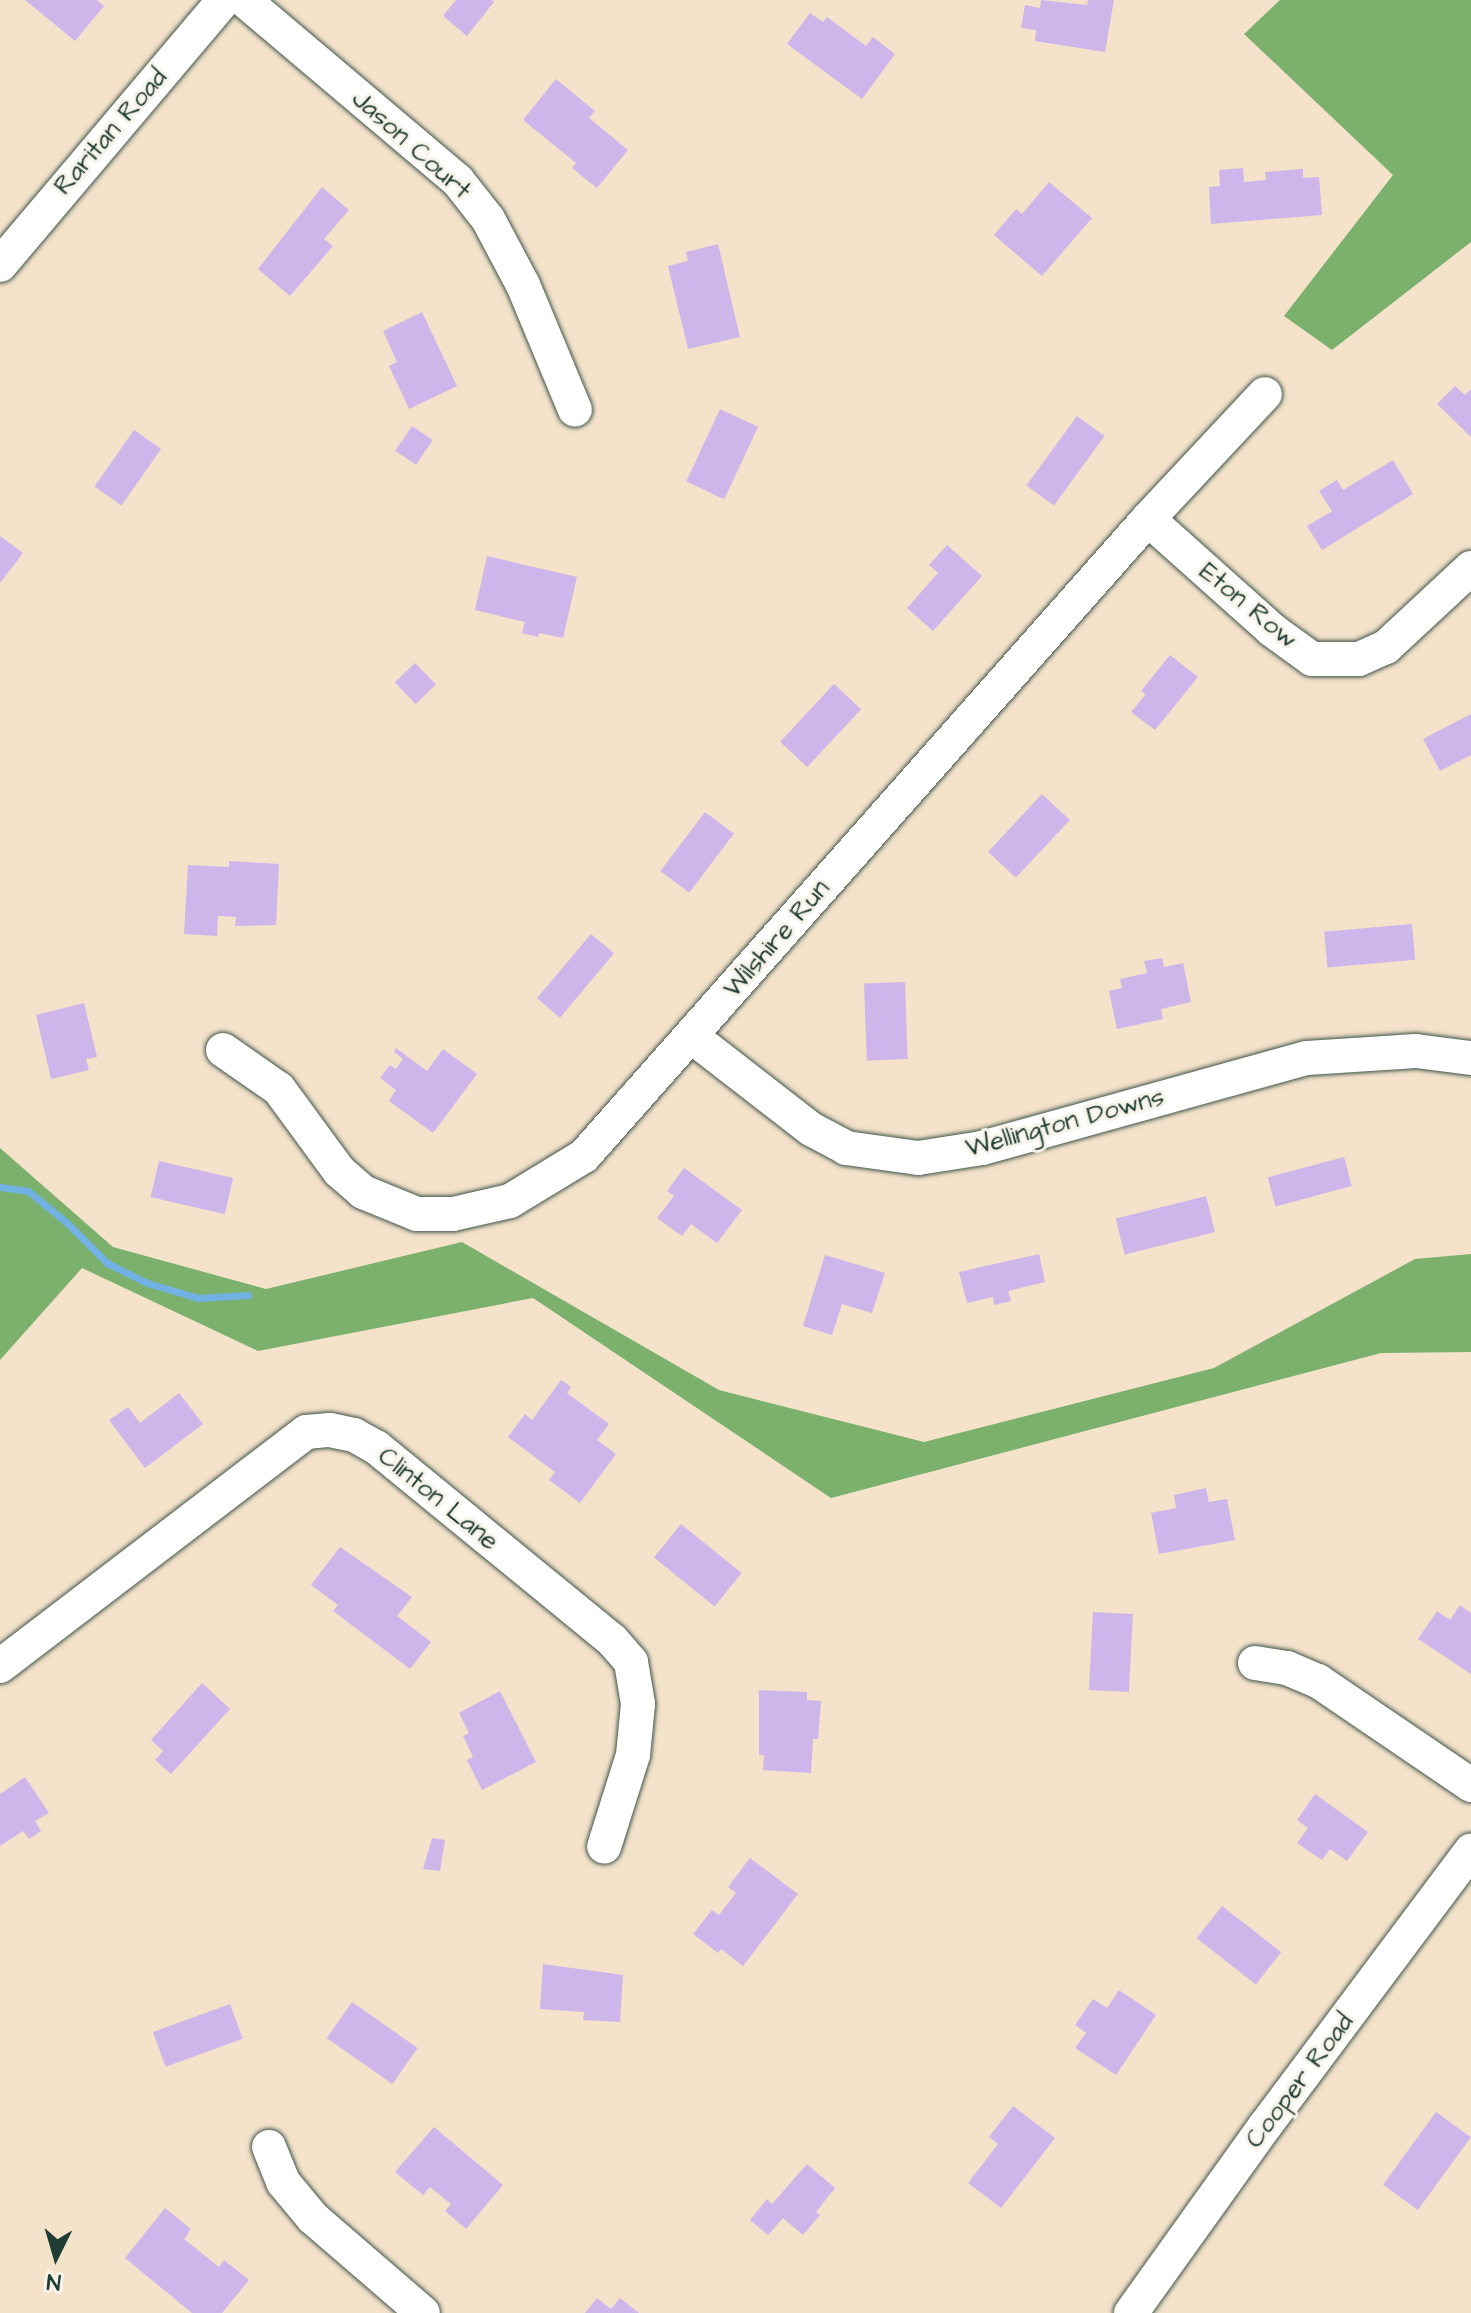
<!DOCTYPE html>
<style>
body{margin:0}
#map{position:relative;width:1471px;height:2313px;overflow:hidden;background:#f4e2ca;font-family:"Architects Daughter",sans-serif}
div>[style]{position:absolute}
.forest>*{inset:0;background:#7bb06d}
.stream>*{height:7px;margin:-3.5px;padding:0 3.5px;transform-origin:3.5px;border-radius:3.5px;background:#71b1e4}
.building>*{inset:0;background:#ceb6ea;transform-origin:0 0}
.roads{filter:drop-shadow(0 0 2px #3f564a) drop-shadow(0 0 2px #3f564a)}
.minor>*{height:34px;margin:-17px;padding:0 17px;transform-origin:17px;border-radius:17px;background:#fff}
span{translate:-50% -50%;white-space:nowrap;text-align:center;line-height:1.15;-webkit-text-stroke:6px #f7f3e8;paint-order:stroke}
.street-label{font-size:26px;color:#1f3d34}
.north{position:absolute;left:16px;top:2217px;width:80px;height:80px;-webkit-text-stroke:6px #f7f3e8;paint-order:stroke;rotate:185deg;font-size:22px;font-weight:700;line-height:32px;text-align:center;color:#1f3d34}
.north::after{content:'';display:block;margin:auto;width:28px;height:36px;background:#1f3d34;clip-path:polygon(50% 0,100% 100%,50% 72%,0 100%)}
</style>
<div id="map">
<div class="forest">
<i style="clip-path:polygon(1280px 0,1471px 0,1471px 242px,1332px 350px,1284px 316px,1393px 175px,1244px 34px)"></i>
<i style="clip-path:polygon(0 1148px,113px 1247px,266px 1289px,462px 1242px,719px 1390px,924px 1442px,1214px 1368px,1415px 1259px,1471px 1254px,1471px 1352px,1381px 1353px,831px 1498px,533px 1298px,258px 1351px,82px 1268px,0 1360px)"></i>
</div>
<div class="stream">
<i style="left:0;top:1187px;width:28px;rotate:8deg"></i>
<i style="left:28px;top:1191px;width:49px;rotate:39.2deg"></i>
<i style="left:66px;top:1222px;width:58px;rotate:45deg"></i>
<i style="left:107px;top:1263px;width:45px;rotate:26.6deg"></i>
<i style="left:147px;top:1283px;width:53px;rotate:16.4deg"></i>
<i style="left:198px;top:1298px;width:50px;rotate:-3.4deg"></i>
</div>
<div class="building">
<i style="clip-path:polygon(25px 0,97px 0,104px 6px,75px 41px)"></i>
<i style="clip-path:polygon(456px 0,492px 0,494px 2px,467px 36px,443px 16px)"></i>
<i style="clip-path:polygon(1041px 0,1087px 5px,1088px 0,1114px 0,1105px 52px,1035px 41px,1036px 30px,1021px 28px,1025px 5px,1040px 8px)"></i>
<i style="clip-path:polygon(810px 13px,823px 22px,827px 17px,866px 46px,873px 37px,895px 54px,862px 99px,787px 44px)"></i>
<i style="clip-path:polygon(556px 79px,595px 111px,589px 118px,628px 150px,597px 188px,572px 168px,576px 163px,523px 120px)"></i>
<i style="clip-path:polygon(1243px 168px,1244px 182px,1266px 180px,1265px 172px,1303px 169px,1303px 178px,1319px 177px,1322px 215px,1211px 224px,1209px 187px,1220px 186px,1219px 170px)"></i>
<i style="clip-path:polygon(1049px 182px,1092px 218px,1042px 276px,994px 235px,1016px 209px,1022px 214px)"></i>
<i style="clip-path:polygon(322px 187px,349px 210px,324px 239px,333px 246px,290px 296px,258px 269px)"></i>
<i style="clip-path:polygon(718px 244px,740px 337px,688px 349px,668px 266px,688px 261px,686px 252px)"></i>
<i style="clip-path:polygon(422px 312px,457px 386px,409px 409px,389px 366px,397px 362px,383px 331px)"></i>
<i style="clip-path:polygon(1455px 386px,1465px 395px,1471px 389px,1471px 437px,1437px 404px)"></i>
<i style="left:720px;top:409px;width:42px;height:80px;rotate:25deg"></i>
<i style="left:1077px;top:416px;width:34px;height:86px;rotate:36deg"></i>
<i style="left:412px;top:426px;width:25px;height:30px;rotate:34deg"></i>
<i style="left:134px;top:430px;width:33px;height:69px;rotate:35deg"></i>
<i style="clip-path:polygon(1393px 460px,1413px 494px,1322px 550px,1307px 526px,1332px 511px,1319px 491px,1337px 480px,1343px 490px)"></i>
<i style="clip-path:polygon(0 536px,23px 553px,0 583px)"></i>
<i style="clip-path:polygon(947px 545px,982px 576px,933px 631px,907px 608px,938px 573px,929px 565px)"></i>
<i style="clip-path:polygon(487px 556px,577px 577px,563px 638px,539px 633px,538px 637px,522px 633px,525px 622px,475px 610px)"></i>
<i style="clip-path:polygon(1170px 655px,1198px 677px,1155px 730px,1131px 712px,1146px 694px,1141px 691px)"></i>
<i style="left:415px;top:663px;width:30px;height:28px;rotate:46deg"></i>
<i style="left:834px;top:684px;width:37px;height:79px;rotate:43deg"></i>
<i style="clip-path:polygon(1471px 714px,1471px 755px,1440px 771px,1423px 739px)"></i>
<i style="left:1042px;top:794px;width:38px;height:79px;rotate:43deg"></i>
<i style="left:705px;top:812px;width:36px;height:74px;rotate:37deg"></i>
<i style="clip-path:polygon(229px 861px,279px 864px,276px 925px,235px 926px,236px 917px,218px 916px,217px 936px,184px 934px,188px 865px,229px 867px)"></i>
<i style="left:1412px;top:924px;width:36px;height:88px;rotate:85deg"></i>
<i style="left:591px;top:934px;width:30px;height:84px;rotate:40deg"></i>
<i style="clip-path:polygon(1162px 958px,1164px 967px,1183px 963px,1191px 1002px,1161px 1009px,1163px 1019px,1117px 1029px,1109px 991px,1122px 988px,1120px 979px,1147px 973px,1144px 961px)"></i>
<i style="left:905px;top:982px;width:77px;height:41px;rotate:88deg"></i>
<i style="clip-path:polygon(84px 1003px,97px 1057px,86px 1059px,89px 1070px,51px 1079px,36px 1015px)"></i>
<i style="clip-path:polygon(396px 1048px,427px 1071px,443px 1049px,477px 1074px,433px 1133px,389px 1101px,396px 1090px,380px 1078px,390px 1065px,396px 1069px,403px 1059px,394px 1052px)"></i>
<i style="left:1344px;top:1157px;width:30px;height:79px;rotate:75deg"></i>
<i style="left:159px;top:1161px;width:76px;height:37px;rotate:13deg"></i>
<i style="clip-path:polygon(684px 1168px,742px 1210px,717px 1243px,691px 1224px,682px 1236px,657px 1218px,674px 1196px,667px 1191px)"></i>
<i style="left:1206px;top:1196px;width:37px;height:93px;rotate:76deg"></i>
<i style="clip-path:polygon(1039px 1254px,1045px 1282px,1008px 1291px,1011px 1301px,994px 1305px,993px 1297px,967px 1303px,959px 1272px)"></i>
<i style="clip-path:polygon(825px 1255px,885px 1273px,872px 1313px,842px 1304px,832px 1335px,803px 1326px)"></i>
<i style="clip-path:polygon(561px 1380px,571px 1387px,567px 1393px,609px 1424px,597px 1440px,616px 1454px,580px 1503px,549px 1480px,555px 1472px,508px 1437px,525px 1414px,532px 1420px)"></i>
<i style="clip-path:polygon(179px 1393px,203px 1424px,145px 1468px,109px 1420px,128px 1407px,140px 1423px)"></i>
<i style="clip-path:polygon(1206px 1488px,1209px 1502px,1227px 1499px,1235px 1540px,1159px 1554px,1151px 1513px,1176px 1508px,1174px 1495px)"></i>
<i style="left:681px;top:1524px;width:78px;height:43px;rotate:39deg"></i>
<i style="clip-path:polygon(340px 1547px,412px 1597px,397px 1616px,431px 1642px,410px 1669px,333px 1611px,338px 1605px,311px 1585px)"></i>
<i style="clip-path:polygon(1460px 1605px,1471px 1613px,1471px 1674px,1418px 1639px,1437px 1611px,1450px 1620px)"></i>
<i style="left:1093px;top:1612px;width:40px;height:78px;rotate:3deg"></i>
<i style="clip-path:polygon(202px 1683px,230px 1709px,171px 1774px,155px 1760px,163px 1751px,151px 1740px)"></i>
<i style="clip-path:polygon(759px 1690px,807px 1692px,807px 1700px,821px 1701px,818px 1739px,813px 1739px,811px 1773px,763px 1770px,764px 1755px,759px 1755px)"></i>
<i style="clip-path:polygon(500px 1691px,536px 1762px,482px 1790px,467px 1760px,473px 1757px,463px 1736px,469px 1733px,459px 1713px)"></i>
<i style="clip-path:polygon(25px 1777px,49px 1813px,35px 1821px,41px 1831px,29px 1839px,23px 1831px,0 1846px,0 1794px)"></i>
<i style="clip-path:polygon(1315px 1794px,1368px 1832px,1347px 1861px,1330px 1849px,1322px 1860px,1297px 1843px,1308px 1828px,1297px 1820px)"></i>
<i style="clip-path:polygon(432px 1838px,445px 1840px,440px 1871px,423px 1869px)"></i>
<i style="clip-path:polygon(750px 1858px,798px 1894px,743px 1966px,721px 1949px,718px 1953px,693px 1934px,712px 1910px,719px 1915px,736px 1893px,728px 1887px)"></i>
<i style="left:1222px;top:1906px;width:75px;height:41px;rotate:38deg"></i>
<i style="clip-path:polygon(543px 1964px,623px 1975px,620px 2022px,583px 2020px,584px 2012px,540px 2009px)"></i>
<i style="clip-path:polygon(1119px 1990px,1156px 2015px,1116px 2075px,1075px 2048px,1086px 2033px,1075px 2025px,1093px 1999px,1107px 2008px)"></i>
<i style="left:352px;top:2002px;width:80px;height:44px;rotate:35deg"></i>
<i style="left:230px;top:2004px;width:37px;height:82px;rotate:70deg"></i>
<i style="clip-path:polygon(1013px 2106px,1055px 2138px,1001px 2208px,968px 2183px,998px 2144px,989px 2137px)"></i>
<i style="left:1436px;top:2112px;width:43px;height:90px;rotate:36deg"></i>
<i style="clip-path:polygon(434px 2127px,503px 2185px,466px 2229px,445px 2211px,451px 2204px,430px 2187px,423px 2195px,395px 2172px)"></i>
<i style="clip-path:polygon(807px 2164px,835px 2188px,816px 2212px,820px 2215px,803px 2235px,783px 2218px,768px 2235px,750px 2220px,767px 2199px,772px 2204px)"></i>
<i style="clip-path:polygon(165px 2208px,191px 2229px,184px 2239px,219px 2267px,224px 2260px,249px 2280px,222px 2313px,192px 2313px,125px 2258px)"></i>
<i style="clip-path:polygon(597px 2298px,611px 2309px,620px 2298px,639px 2313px,585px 2313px)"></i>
</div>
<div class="roads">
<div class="minor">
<i style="left:244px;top:0;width:280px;rotate:40.2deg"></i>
<i style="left:458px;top:181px;width:48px;rotate:51.7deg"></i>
<i style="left:488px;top:219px;width:75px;rotate:62.1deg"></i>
<i style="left:523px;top:285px;width:135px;rotate:67.4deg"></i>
<i style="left:0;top:265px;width:347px;rotate:-49.8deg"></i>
<i style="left:1148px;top:519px;width:166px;rotate:41.8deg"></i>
<i style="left:1272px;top:630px;width:49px;rotate:35.9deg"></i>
<i style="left:1312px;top:659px;width:47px"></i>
<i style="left:1359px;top:659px;width:30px;rotate:-24deg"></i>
<i style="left:1386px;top:647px;width:116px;rotate:-42.9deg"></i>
<i style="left:691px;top:1036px;width:152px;rotate:37.8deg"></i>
<i style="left:811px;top:1129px;width:40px;rotate:28deg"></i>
<i style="left:846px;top:1148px;width:73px;rotate:7.9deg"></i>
<i style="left:918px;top:1158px;width:65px;rotate:-8.9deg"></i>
<i style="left:982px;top:1148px;width:337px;rotate:-15.5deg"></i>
<i style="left:1307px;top:1058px;width:109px;rotate:-3.7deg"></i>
<i style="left:1416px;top:1051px;width:55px;rotate:7.3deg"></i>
<i style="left:223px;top:1050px;width:68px;rotate:34.9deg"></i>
<i style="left:279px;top:1089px;width:102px;rotate:53.8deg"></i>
<i style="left:339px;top:1171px;width:32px;rotate:41deg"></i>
<i style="left:363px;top:1192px;width:58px;rotate:22.2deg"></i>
<i style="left:417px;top:1214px;width:36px"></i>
<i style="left:453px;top:1214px;width:58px;rotate:-12.8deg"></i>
<i style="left:510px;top:1201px;width:87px;rotate:-31.3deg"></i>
<i style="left:584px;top:1156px;width:851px;rotate:-48.48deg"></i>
<i style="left:1148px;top:519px;width:171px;rotate:-46.9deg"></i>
<i style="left:1255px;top:1663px;width:32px;rotate:9deg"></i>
<i style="left:1287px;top:1668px;width:34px;rotate:23deg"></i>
<i style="left:1318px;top:1681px;width:185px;rotate:34.2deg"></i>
<i style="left:0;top:1666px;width:385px;rotate:-37.4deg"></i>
<i style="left:306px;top:1432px;width:24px;rotate:-5deg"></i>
<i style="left:330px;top:1430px;width:25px;rotate:12deg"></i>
<i style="left:354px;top:1435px;width:25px;rotate:29deg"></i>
<i style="left:376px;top:1447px;width:305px;rotate:39.3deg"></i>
<i style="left:612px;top:1640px;width:29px;rotate:49deg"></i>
<i style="left:631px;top:1662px;width:43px;rotate:80.5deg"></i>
<i style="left:638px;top:1704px;width:51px;rotate:95.6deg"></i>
<i style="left:633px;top:1755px;width:96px;rotate:107.5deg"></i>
<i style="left:269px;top:2147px;width:38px;rotate:68deg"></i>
<i style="left:283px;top:2182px;width:47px;rotate:50.2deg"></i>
<i style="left:313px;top:2218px;width:145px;rotate:40.8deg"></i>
<i style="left:1131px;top:2313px;width:230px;rotate:-54.4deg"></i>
<i style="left:1265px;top:2126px;width:344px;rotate:-53.2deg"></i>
</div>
</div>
<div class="street-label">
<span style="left:111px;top:132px;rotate:-49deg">Raritan Road</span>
<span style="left:411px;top:145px;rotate:42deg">Jason Court</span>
<span style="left:1248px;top:606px;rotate:40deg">Eton Row</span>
<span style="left:777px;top:939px;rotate:-49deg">Wilshire Run</span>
<span style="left:1065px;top:1123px;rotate:-15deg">Wellington Downs</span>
<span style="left:438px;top:1499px;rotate:39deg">Clinton Lane</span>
<span style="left:1300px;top:2081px;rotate:-53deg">Cooper Road</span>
</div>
<div class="north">N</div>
</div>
